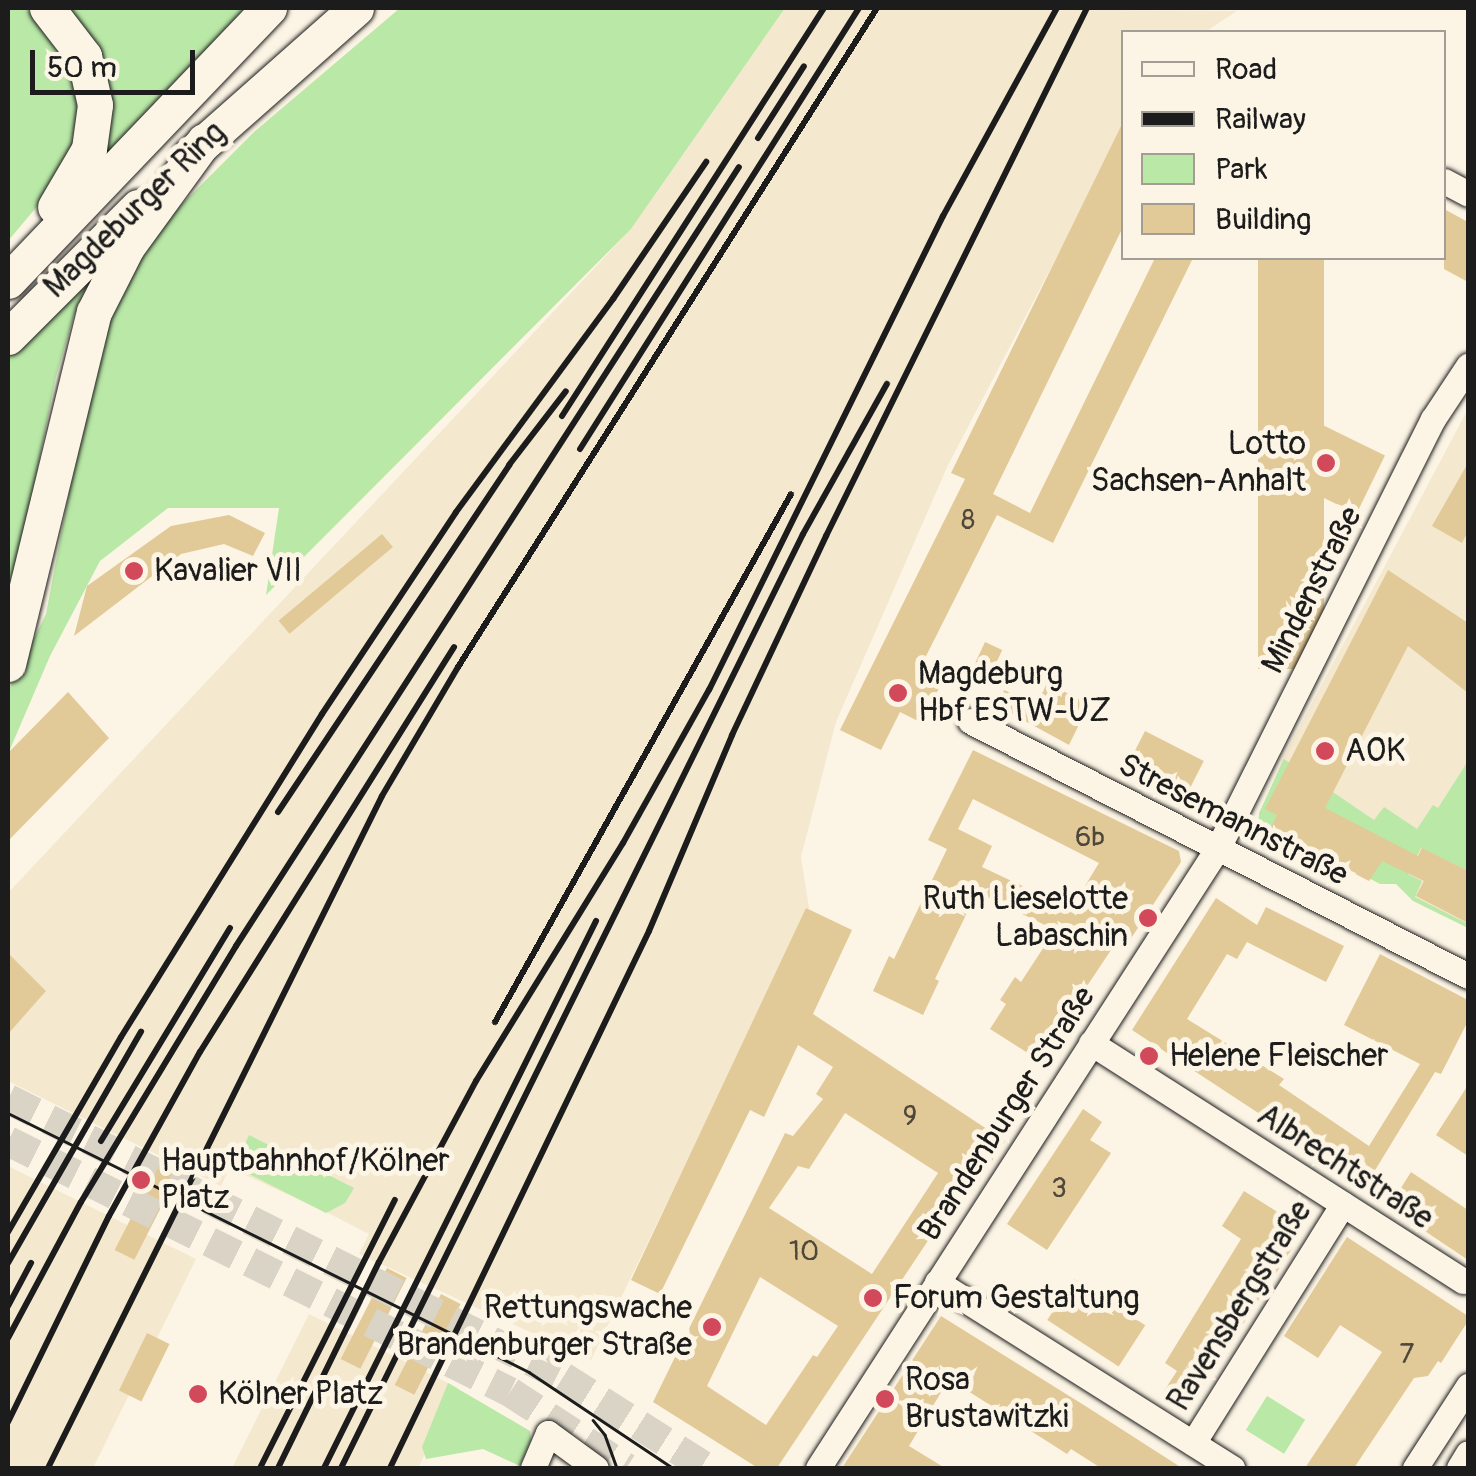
<!DOCTYPE html>
<meta charset="utf-8">
<style>
body{margin:0}
#map{position:relative;width:1476px;height:1476px;overflow:hidden;background:#fcf5e5;font-family:Pangolin,sans-serif}
div>[style]{position:absolute}
.built>*{inset:0;background:#f4e8ce}
.green>*{inset:0;background:#b9e8a7;transform-origin:0 0}
.building>*{inset:0;background:#e2c998;transform-origin:0 0}
.major-tunnel>*{height:30px;margin-top:-15px;transform-origin:0;background:repeating-linear-gradient(90deg,#dad4c7 0 30px,transparent 0 45px)}
.roads{filter:drop-shadow(0 0 2px #1c1c1c) drop-shadow(0 0 2px #1c1c1c)}
.minor>*{height:25px;margin:-12.5px;padding:0 12.5px;transform-origin:12.5px;border-radius:12.5px;background:#fcf5e5}
.highway>*{height:35px;margin:-17.5px;padding:0 17.5px;transform-origin:17.5px;border-radius:17.5px;background:#fcf5e5}
.tram>*{height:2.5px;margin:-1.25px;padding:0 1.25px;transform-origin:1.25px;border-radius:1.25px;background:#1c1c1c}
.rail>*{height:6px;margin:-3px;padding:0 3px;transform-origin:3px;border-radius:3px;background:#1c1c1c}
.dots>*{width:28px;height:28px;translate:-50% -50%;box-sizing:border-box;border:5px solid #fcf5e5;border-radius:50%}
span{translate:-50% -50%;white-space:nowrap;text-align:center;line-height:1.15;-webkit-text-stroke:10px #fcf5e5;paint-order:stroke}
.number-label{font-size:28px;color:#4e473b}
.number-label span{-webkit-text-stroke-width:0}
.street-label{font-size:32px;color:#1c1c1c}
.poi-label{font-size:32px;color:#1c1c1c}
.right{translate:-100% -50%;text-align:right}
.left{translate:0 -50%;text-align:left}
.frame{position:absolute;inset:0;border:10px solid #1c1c1c;pointer-events:none}
.legend{position:absolute;left:1121px;top:30px;width:325px;height:230px;box-sizing:border-box;background:#fcf5e5;border:2px solid #a29e95;margin:0;padding:12px 18px;list-style:none;font-size:30px;color:#1c1c1c}
.legend li{display:flex;align-items:center;gap:20px;height:50px}
.legend b{width:50px;border:2px solid #a29e95}
.scale{position:absolute;left:30px;top:50px;width:165px;height:45px;box-sizing:border-box;border:5px solid #1c1c1c;border-top:0;padding-left:12px;font-size:30px;line-height:35px;white-space:nowrap;color:#1c1c1c;-webkit-text-stroke:8px #fcf5e5;paint-order:stroke}
</style>
<div id="map">
<div class="built">
<i style="clip-path:polygon(785px 8px,1237px 11px,1205px 32px,1124px 32px,1123px 130px,948px 465px,836px 722px,801px 857px,809px 908px,591px 1360px,359px 1254px,369px 1234px,330px 1214px,230px 1168px,221px 1186px,8px 1081px,8px 893px,631px 229px)"></i>
<i style="clip-path:polygon(1468px 409px,1468px 926px,1417px 900px,1402px 883px,1261px 811px,1284px 756px)"></i>
<i style="clip-path:polygon(8px 1166px,196px 1259px,93px 1468px,8px 1468px)"></i>
<i style="clip-path:polygon(309px 1314px,458px 1388px,418px 1468px,232px 1468px)"></i>
</div>
<div class="green">
<i style="clip-path:polygon(8px 8px,25px 8px,66px 48px,84px 119px,60px 179px,8px 241px)"></i>
<i style="clip-path:polygon(62px 8px,250px 8px,104px 158px)"></i>
<i style="clip-path:polygon(400px 8px,785px 8px,631px 229px,266px 595px,279px 508px,168px 508px,100px 561px,50px 656px,8px 754px,8px 691px,46px 614px,88px 392px,109px 306px,166px 220px,254px 132px)"></i>
<i style="clip-path:polygon(95px 267px,74px 315px,56px 377px,8px 615px,8px 351px)"></i>
<i style="clip-path:polygon(1284px 759px,1374px 820px,1384px 807px,1417px 829px,1433px 805px,1438px 808px,1468px 761px,1468px 871px,1421px 848px,1408px 874px,1422px 881px,1415px 897px,1468px 924px,1468px 928px,1413px 901px,1396px 884px,1380px 884px,1342px 864px,1318px 872px,1267px 845px,1258px 830px,1259px 813px)"></i>
<i style="clip-path:polygon(249px 1135px,354px 1188px,345px 1203px,326px 1213px,235px 1167px)"></i>
<i style="clip-path:polygon(448px 1383px,530px 1431px,531px 1440px,520px 1466px,483px 1449px,426px 1459px,422px 1447px)"></i>
<i style="left:1267px;top:1396px;width:45px;height:40px;rotate:32deg"></i>
</div>
<div class="building">
<i style="clip-path:polygon(1124px 120px,1124px 225px,993px 494px,1030px 513px,1155px 258px,1193px 258px,1053px 543px,997px 515px,918px 672px,941px 684px,922px 723px,900px 712px,881px 750px,840px 730px,965px 479px,951px 473px)"></i>
<i style="clip-path:polygon(1444px 209px,1468px 222px,1468px 282px,1444px 269px)"></i>
<i style="left:1258px;top:258px;width:66px;height:411px"></i>
<i style="left:1296px;top:412px;width:99px;height:65px;rotate:26deg"></i>
<i style="clip-path:polygon(1468px 463px,1468px 531px,1462px 543px,1432px 526px)"></i>
<i style="clip-path:polygon(229px 515px,265px 533px,253px 556px,224px 544px,181px 554px,74px 636px,87px 586px,171px 526px)"></i>
<i style="left:382px;top:534px;width:17px;height:135px;rotate:50deg"></i>
<i style="clip-path:polygon(1388px 570px,1468px 623px,1468px 693px,1408px 646px,1325px 808px,1418px 856px,1422px 848px,1468px 871px,1468px 923px,1416px 896px,1424px 881px,1382px 861px,1369px 881px,1270px 830px,1277px 815px,1265px 809px)"></i>
<i style="left:985px;top:642px;width:19px;height:31px;rotate:25deg"></i>
<i style="clip-path:polygon(1047px 683px,1089px 704px,1069px 745px,998px 706px,1004px 690px,1037px 704px)"></i>
<i style="clip-path:polygon(68px 692px,109px 738px,8px 841px,8px 753px)"></i>
<i style="left:1145px;top:731px;width:66px;height:45px;rotate:27deg"></i>
<i style="clip-path:polygon(evenodd,973px 750px,1179px 851px,1181px 862px,1130px 940px,1121px 935px,1069px 1013px,1074px 1017px,1061px 1037px,1055px 1033px,1037px 1059px,990px 1029px,1006px 1004px,1000px 1000px,1015px 977px,1021px 982px,1055px 930px,977px 892px,935px 979px,939px 981px,923px 1015px,873px 991px,889px 956px,894px 959px,947px 849px,928px 840px,973px 750px,973px 799px,1099px 863px,1071px 909px,982px 867px,992px 846px,958px 829px,973px 799px)"></i>
<i style="clip-path:polygon(1216px 898px,1257px 925px,1266px 907px,1344px 946px,1326px 982px,1247px 942px,1237px 959px,1227px 954px,1187px 1019px,1284px 1079px,1279px 1085px,1369px 1146px,1420px 1064px,1344px 1025px,1380px 954px,1468px 1000px,1468px 1021px,1441px 1074px,1435px 1072px,1363px 1190px,1277px 1133px,1281px 1128px,1132px 1030px)"></i>
<i style="clip-path:polygon(evenodd,806px 908px,852px 930px,813px 1014px,1005px 1141px,967px 1199px,959px 1194px,777px 1468px,758px 1468px,653px 1402px,785px 1133px,793px 1136px,823px 1099px,816px 1094px,833px 1067px,798px 1045px,764px 1117px,750px 1110px,660px 1294px,631px 1280px,806px 908px,845px 1113px,938px 1173px,872px 1274px,769px 1208px,798px 1166px,809px 1169px,845px 1113px,806px 908px,760px 1277px,838px 1326px,817px 1357px,813px 1355px,766px 1425px,707px 1386px,760px 1277px)"></i>
<i style="clip-path:polygon(8px 953px,46px 991px,8px 1034px)"></i>
<i style="clip-path:polygon(1468px 1085px,1468px 1156px,1436px 1135px)"></i>
<i style="clip-path:polygon(1083px 1109px,1102px 1122px,1090px 1140px,1111px 1153px,1047px 1250px,1007px 1224px)"></i>
<i style="left:161px;top:1159px;width:22px;height:102px;rotate:27deg"></i>
<i style="clip-path:polygon(1411px 1172px,1468px 1210px,1468px 1260px,1389px 1207px)"></i>
<i style="clip-path:polygon(1244px 1191px,1300px 1226px,1289px 1244px,1293px 1247px,1187px 1411px,1162px 1394px,1177px 1371px,1165px 1363px,1241px 1239px,1222px 1226px)"></i>
<i style="clip-path:polygon(1347px 1237px,1468px 1316px,1468px 1321px,1441px 1363px,1438px 1361px,1428px 1376px,1414px 1378px,1354px 1468px,1305px 1468px,1382px 1352px,1340px 1325px,1318px 1358px,1284px 1336px)"></i>
<i style="left:387px;top:1268px;width:22px;height:102px;rotate:27deg"></i>
<i style="left:1074px;top:1279px;width:85px;height:49px;rotate:33deg"></i>
<i style="left:441px;top:1294px;width:22px;height:102px;rotate:27deg"></i>
<i style="clip-path:polygon(941px 1316px,1087px 1407px,1182px 1468px,1101px 1468px,1071px 1449px,1067px 1454px,949px 1379px,909px 1446px,945px 1468px,842px 1468px)"></i>
<i style="left:147px;top:1333px;width:25px;height:64px;rotate:26deg"></i>
</div>
<div class="major-tunnel">
<i style="left:8px;top:1099px;width:621px;rotate:26.61deg"></i>
<i style="left:563px;top:1377px;width:170px;rotate:32.3deg"></i>
<i style="left:8px;top:1141px;width:561px;rotate:26.57deg"></i>
<i style="left:510px;top:1392px;width:139px;rotate:33.2deg"></i>
</div>
<div class="roads">
<div class="minor">
<i style="left:1444px;top:181px;width:27px;rotate:28deg"></i>
<i style="left:970px;top:721px;width:559px;rotate:27.11deg"></i>
<i style="left:1091px;top:1043px;width:442px;rotate:32.6deg"></i>
<i style="left:937px;top:1282px;width:349px;rotate:32.2deg"></i>
<i style="left:1193px;top:1443px;width:282px;rotate:-57.9deg"></i>
<i style="left:533px;top:1468px;width:38px;rotate:-67deg"></i>
<i style="left:548px;top:1433px;width:59px;rotate:36.1deg"></i>
<i style="left:818px;top:1468px;width:740px;rotate:-57.19deg"></i>
<i style="left:1219px;top:846px;width:478px;rotate:-63.4deg"></i>
<i style="left:1433px;top:419px;width:64px;rotate:-56.6deg"></i>
<i style="left:1415px;top:1468px;width:98px;rotate:-57.1deg"></i>
<i style="left:1459px;top:1468px;width:17px;rotate:-59deg"></i>
</div>
<div class="highway">
<i style="left:47px;top:8px;width:61px;rotate:52.4deg"></i>
<i style="left:84px;top:56px;width:50px;rotate:77.3deg"></i>
<i style="left:95px;top:105px;width:44px;rotate:97.8deg"></i>
<i style="left:89px;top:149px;width:67px;rotate:120.4deg"></i>
<i style="left:189px;top:156px;width:223px;rotate:-41.5deg"></i>
<i style="left:8px;top:281px;width:378px;rotate:-46.3deg"></i>
<i style="left:8px;top:337px;width:184px;rotate:-45deg"></i>
<i style="left:8px;top:664px;width:362px;rotate:-76.3deg"></i>
<i style="left:94px;top:312px;width:73px;rotate:-63.1deg"></i>
<i style="left:127px;top:247px;width:131px;rotate:-54deg"></i>
</div>
</div>
<div class="tram">
<i style="left:8px;top:1113px;width:582px;rotate:26.43deg"></i>
<i style="left:529px;top:1372px;width:173px;rotate:33.7deg"></i>
<i style="left:593px;top:1420px;width:19px;rotate:51deg"></i>
<i style="left:605px;top:1435px;width:35px;rotate:70deg"></i>
</div>
<div class="rail">
<i style="left:758px;top:138px;width:85px;rotate:-57.4deg"></i>
<i style="left:562px;top:416px;width:485px;rotate:-57.3deg"></i>
<i style="left:580px;top:449px;width:522px;rotate:-57.68deg"></i>
<i style="left:278px;top:812px;width:417px;rotate:-56.3deg"></i>
<i style="left:509px;top:465px;width:93px;rotate:-52.4deg"></i>
<i style="left:495px;top:1022px;width:605px;rotate:-60.72deg"></i>
<i style="left:101px;top:1141px;width:249px;rotate:-58.8deg"></i>
<i style="left:8px;top:1232px;width:225px;rotate:-59.9deg"></i>
<i style="left:121px;top:1037px;width:380px;rotate:-58.1deg"></i>
<i style="left:322px;top:714px;width:242px;rotate:-56.4deg"></i>
<i style="left:456px;top:512px;width:265px;rotate:-53.6deg"></i>
<i style="left:613px;top:299px;width:166px;rotate:-55.8deg"></i>
<i style="left:8px;top:1263px;width:267px;rotate:-60.1deg"></i>
<i style="left:8px;top:1306px;width:49px;rotate:-61.9deg"></i>
<i style="left:8px;top:1338px;width:154px;rotate:-61.8deg"></i>
<i style="left:81px;top:1202px;width:299px;rotate:-58.8deg"></i>
<i style="left:236px;top:946px;width:927px;rotate:-57.15deg"></i>
<i style="left:8px;top:1422px;width:229px;rotate:-63.9deg"></i>
<i style="left:109px;top:1216px;width:188px;rotate:-61deg"></i>
<i style="left:200px;top:1052px;width:478px;rotate:-57.9deg"></i>
<i style="left:48px;top:1468px;width:750px;rotate:-63.57deg"></i>
<i style="left:382px;top:796px;width:150px;rotate:-59.5deg"></i>
<i style="left:458px;top:667px;width:781px;rotate:-57.55deg"></i>
<i style="left:260px;top:1468px;width:300px;rotate:-63.3deg"></i>
<i style="left:278px;top:1468px;width:229px;rotate:-63.9deg"></i>
<i style="left:379px;top:1262px;width:205px;rotate:-61.8deg"></i>
<i style="left:476px;top:1081px;width:280px;rotate:-58.3deg"></i>
<i style="left:623px;top:843px;width:176px;rotate:-60.7deg"></i>
<i style="left:709px;top:690px;width:529px;rotate:-63.73deg"></i>
<i style="left:943px;top:216px;width:237px;rotate:-61.3deg"></i>
<i style="left:324px;top:1468px;width:611px;rotate:-63.56deg"></i>
<i style="left:341px;top:1468px;width:1042px;rotate:-63.68deg"></i>
<i style="left:803px;top:534px;width:172px;rotate:-60.8deg"></i>
<i style="left:390px;top:1468px;width:596px;rotate:-64.25deg"></i>
<i style="left:649px;top:931px;width:213px;rotate:-67deg"></i>
<i style="left:732px;top:735px;width:220px;rotate:-64.7deg"></i>
<i style="left:826px;top:536px;width:589px;rotate:-63.7deg"></i>
</div>
<div class="dots">
<i style="left:1326px;top:463px;background:#d1495b"></i>
<i style="left:134px;top:571px;background:#d1495b"></i>
<i style="left:898px;top:693px;background:#d1495b"></i>
<i style="left:1325px;top:751px;background:#d1495b"></i>
<i style="left:1148px;top:918px;background:#d1495b"></i>
<i style="left:1149px;top:1056px;background:#d1495b"></i>
<i style="left:141px;top:1180px;background:#d1495b"></i>
<i style="left:873px;top:1298px;background:#d1495b"></i>
<i style="left:712px;top:1327px;background:#d1495b"></i>
<i style="left:198px;top:1394px;background:#d1495b"></i>
<i style="left:885px;top:1399px;background:#d1495b"></i>
</div>
<div class="number-label">
<span style="left:968px;top:521px">8</span>
<span style="left:1090px;top:838px">6b</span>
<span style="left:910px;top:1117px">9</span>
<span style="left:1059px;top:1189px">3</span>
<span style="left:804px;top:1252px">10</span>
<span style="left:1407px;top:1355px">7</span>
</div>
<div class="street-label">
<span style="left:135px;top:210px;rotate:-44deg">Magdeburger Ring</span>
<span style="left:1312px;top:590px;rotate:-63deg">Mindenstraße</span>
<span style="left:1233px;top:820px;rotate:27deg">Stresemannstraße</span>
<span style="left:1007px;top:1114px;rotate:-57deg">Brandenburger Straße</span>
<span style="left:1345px;top:1167px;rotate:33deg">Albrechtstraße</span>
<span style="left:1240px;top:1306px;rotate:-58deg">Ravensbergstraße</span>
</div>
<div class="poi-label">
<span class="right" style="left:1306px;top:463px">Lotto<br>Sachsen-Anhalt</span>
<span class="left" style="left:154px;top:571px">Kavalier VII</span>
<span class="left" style="left:918px;top:693px">Magdeburg<br>Hbf ESTW-UZ</span>
<span class="left" style="left:1345px;top:751px">AOK</span>
<span class="right" style="left:1128px;top:918px">Ruth Lieselotte<br>Labaschin</span>
<span class="left" style="left:1169px;top:1056px">Helene Fleischer</span>
<span class="left" style="left:161px;top:1180px">Hauptbahnhof/Kölner<br>Platz</span>
<span class="left" style="left:893px;top:1298px">Forum Gestaltung</span>
<span class="right" style="left:692px;top:1327px">Rettungswache<br>Brandenburger Straße</span>
<span class="left" style="left:905px;top:1399px">Rosa<br>Brustawitzki</span>
<span class="left" style="left:218px;top:1394px">Kölner Platz</span>
</div>
<div class="frame"></div>
<ul class="legend">
<li><b style="height:12px;background:#fcf5e5"></b>Road</li>
<li><b style="height:12px;background:#1c1c1c"></b>Railway</li>
<li><b style="height:28px;background:#b9e8a7"></b>Park</li>
<li><b style="height:28px;background:#e2c998"></b>Building</li>
</ul>
<div class="scale">50 m</div>
</div>
